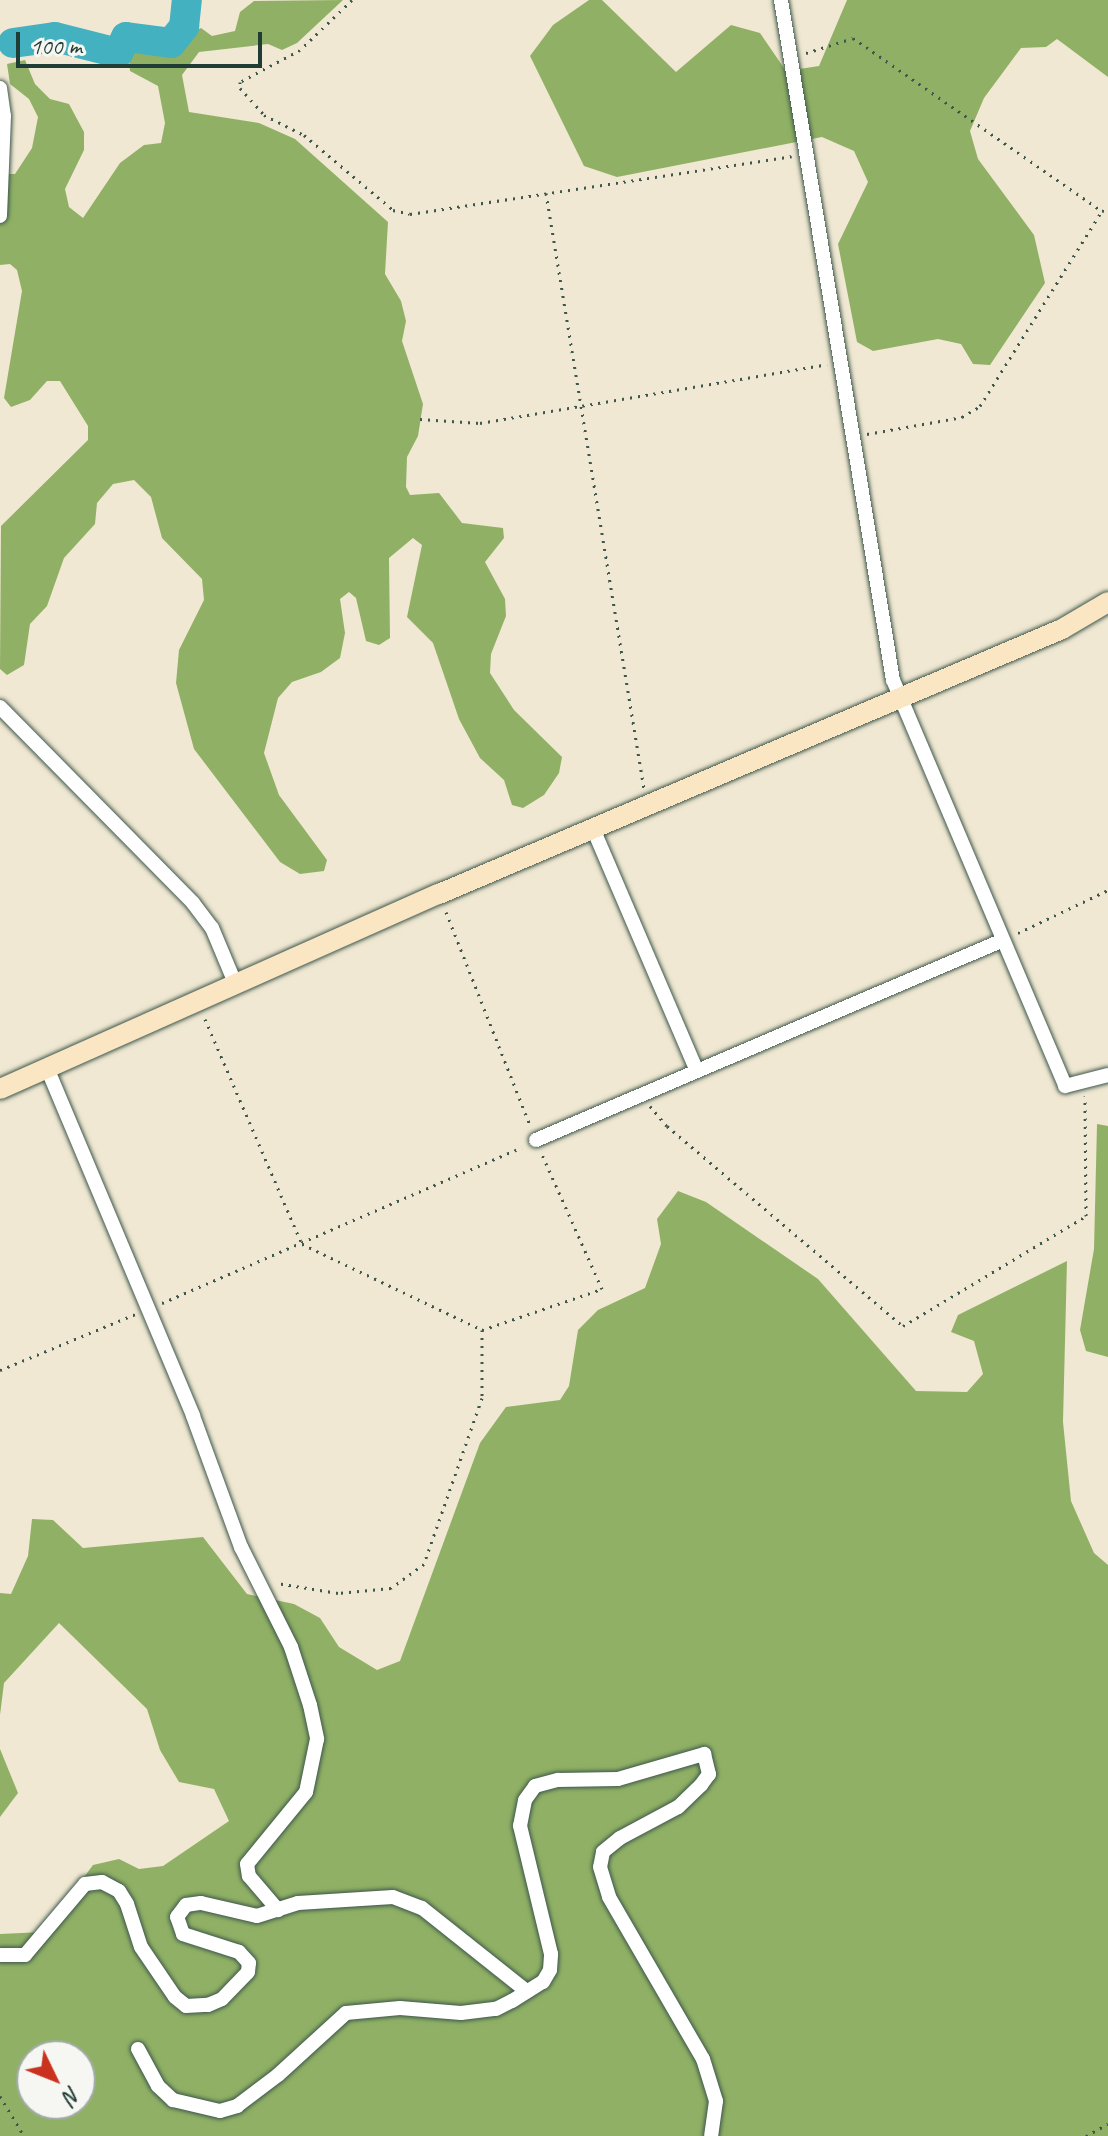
<!DOCTYPE html>
<style>
body{margin:0}
#map{position:relative;width:1108px;height:2136px;overflow:hidden;background:#f0e8d2;font-family:Caveat,sans-serif}
div>[style]{position:absolute}
.forest>*{inset:0;background:#90b165}
.river>*{height:30px;margin:-15px;padding:0 15px;transform-origin:15px;border-radius:15px;background:#43b1bf}
.path>*{height:3px;margin-top:-1.5px;transform-origin:0;background:repeating-linear-gradient(90deg,#3e574c 0 2px,transparent 0 8px)}
.roads{filter:drop-shadow(0 0 2px #3e574c) drop-shadow(0 0 2px #3e574c)}
.street>*{height:14px;margin:-7px;padding:0 7px;transform-origin:7px;border-radius:7px;background:#fff}
.secondary>*{height:20px;margin:-10px;padding:0 10px;transform-origin:10px;border-radius:10px;background:#fbe6c4}
span{translate:-50% -50%;white-space:nowrap;text-align:center;line-height:1.15;-webkit-text-stroke:6px #f6f6f2;paint-order:stroke}
.north{position:absolute;left:16px;top:2040px;width:80px;height:80px;box-sizing:border-box;background:#f6f6f2;border:2px solid #a0aca6;border-radius:50%;rotate:133deg;font-size:22px;font-weight:700;line-height:32px;text-align:center;color:#1f3d34}
.north::after{content:'';display:block;margin:auto;width:28px;height:36px;background:#c8321e;clip-path:polygon(50% 0,100% 100%,50% 72%,0 100%)}
.scale{position:absolute;left:16px;top:32px;width:246px;height:36px;box-sizing:border-box;border:4px solid #1f3d34;border-top:0;padding-left:10px;font-size:24px;line-height:28px;white-space:nowrap;color:#1f3d34;-webkit-text-stroke:6px #f6f6f2;paint-order:stroke}
</style>
<div id="map">
<div class="forest">
<i style="clip-path:polygon(343px 0,297px 43px,282px 50px,268px 44px,199px 52px,182px 75px,189px 112px,259px 123px,295px 139px,388px 222px,385px 274px,401px 301px,406px 321px,402px 341px,423px 404px,418px 436px,407px 457px,406px 487px,410px 495px,439px 493px,462px 523px,503px 528px,504px 538px,485px 562px,505px 599px,506px 616px,491px 654px,490px 673px,514px 710px,562px 757px,559px 773px,544px 795px,523px 808px,512px 805px,504px 780px,480px 758px,459px 719px,433px 643px,407px 617px,422px 545px,413px 538px,389px 558px,390px 638px,379px 645px,366px 641px,356px 598px,349px 592px,340px 599px,345px 633px,340px 658px,321px 672px,292px 682px,278px 698px,264px 753px,279px 795px,327px 860px,324px 871px,300px 874px,280px 862px,194px 749px,176px 683px,179px 650px,204px 600px,202px 579px,162px 538px,151px 497px,134px 480px,113px 484px,97px 503px,95px 524px,64px 558px,47px 606px,30px 624px,24px 665px,7px 675px,0 669px,1px 526px,88px 440px,88px 426px,60px 381px,47px 381px,30px 400px,11px 407px,4px 398px,22px 291px,17px 270px,10px 264px,0 265px,0 174px,15px 174px,32px 148px,38px 117px,29px 99px,10px 84px,7px 64px,25px 60px,35px 84px,50px 99px,69px 104px,84px 132px,84px 150px,65px 189px,69px 207px,83px 218px,120px 163px,144px 145px,161px 143px,165px 123px,158px 86px,130px 71px,129px 57px,143px 47px,163px 50px,201px 28px,212px 36px,235px 31px,240px 12px,254px 1px)"></i>
<i style="clip-path:polygon(589px 0,602px 0,676px 72px,731px 25px,760px 33px,786px 71px,819px 66px,847px 0,1108px 0,1108px 77px,1057px 39px,1046px 47px,1021px 48px,984px 98px,970px 131px,978px 159px,1034px 235px,1045px 283px,990px 365px,973px 364px,961px 344px,938px 339px,873px 351px,857px 342px,838px 244px,868px 182px,854px 151px,822px 137px,617px 177px,584px 166px,530px 56px,553px 25px)"></i>
<i style="clip-path:polygon(1097px 1124px,1108px 1126px,1108px 1357px,1086px 1351px,1080px 1330px,1094px 1249px)"></i>
<i style="clip-path:polygon(evenodd,678px 1191px,706px 1202px,818px 1279px,916px 1391px,967px 1392px,983px 1374px,974px 1341px,951px 1332px,958px 1315px,1067px 1261px,1063px 1422px,1071px 1501px,1094px 1553px,1108px 1565px,1108px 2136px,0 2136px,0 1934px,43px 1932px,93px 1865px,119px 1859px,139px 1869px,163px 1866px,229px 1821px,214px 1789px,179px 1782px,160px 1750px,147px 1709px,59px 1623px,4px 1683px,0 1715px,0 1593px,11px 1594px,28px 1556px,32px 1519px,53px 1520px,83px 1548px,203px 1537px,247px 1594px,294px 1604px,320px 1618px,339px 1647px,377px 1670px,400px 1661px,480px 1443px,506px 1407px,560px 1400px,569px 1386px,578px 1330px,598px 1310px,645px 1288px,661px 1244px,657px 1219px,678px 1191px,32px 2056px,80px 2056px,80px 2104px,32px 2104px,32px 2056px)"></i>
<i style="clip-path:polygon(0 1749px,18px 1793px,0 1817px)"></i>
</div>
<div class="river">
<i style="left:13px;top:43px;width:42px;rotate:-8.1deg"></i>
<i style="left:55px;top:37px;width:65px;rotate:14.3deg"></i>
<i style="left:118px;top:53px;width:18px;rotate:-63deg"></i>
<i style="left:126px;top:37px;width:45px;rotate:7.6deg"></i>
<i style="left:171px;top:43px;width:21px;rotate:-51deg"></i>
<i style="left:184px;top:27px;width:27px;rotate:-84deg"></i>
</div>
<div class="path">
<i style="left:352px;top:0;width:72px;rotate:136.1deg"></i>
<i style="left:300px;top:50px;width:68px;rotate:151.9deg"></i>
<i style="left:240px;top:82px;width:6px;rotate:90deg"></i>
<i style="left:240px;top:88px;width:36px;rotate:48deg"></i>
<i style="left:264px;top:115px;width:45px;rotate:26.6deg"></i>
<i style="left:304px;top:135px;width:116px;rotate:40.1deg"></i>
<i style="left:393px;top:210px;width:17px;rotate:13deg"></i>
<i style="left:410px;top:214px;width:386px;rotate:-8.6deg"></i>
<i style="left:806px;top:53px;width:49px;rotate:-17.7deg"></i>
<i style="left:853px;top:38px;width:303px;rotate:34.8deg"></i>
<i style="left:546px;top:193px;width:604px;rotate:80.66deg"></i>
<i style="left:420px;top:419px;width:60px;rotate:3.8deg"></i>
<i style="left:480px;top:423px;width:352px;rotate:-9.6deg"></i>
<i style="left:867px;top:434px;width:97px;rotate:-10.1deg"></i>
<i style="left:962px;top:417px;width:21px;rotate:-31deg"></i>
<i style="left:980px;top:406px;width:230px;rotate:-58deg"></i>
<i style="left:1102px;top:211px;width:6px;rotate:-18deg"></i>
<i style="left:446px;top:912px;width:229px;rotate:68.5deg"></i>
<i style="left:1018px;top:933px;width:100px;rotate:-25.5deg"></i>
<i style="left:205px;top:1019px;width:245px;rotate:66.7deg"></i>
<i style="left:302px;top:1244px;width:199px;rotate:25.5deg"></i>
<i style="left:482px;top:1330px;width:68px;rotate:90deg"></i>
<i style="left:482px;top:1398px;width:176px;rotate:109.3deg"></i>
<i style="left:424px;top:1564px;width:41px;rotate:144deg"></i>
<i style="left:391px;top:1588px;width:53px;rotate:174.6deg"></i>
<i style="left:338px;top:1593px;width:62px;rotate:-170.7deg"></i>
<i style="left:650px;top:1106px;width:26px;rotate:50deg"></i>
<i style="left:667px;top:1126px;width:309px;rotate:40.3deg"></i>
<i style="left:903px;top:1326px;width:214px;rotate:-31deg"></i>
<i style="left:1086px;top:1216px;width:120px;rotate:-90.5deg"></i>
<i style="left:162px;top:1303px;width:392px;rotate:-23.4deg"></i>
<i style="left:482px;top:1330px;width:127px;rotate:-18.9deg"></i>
<i style="left:602px;top:1289px;width:148px;rotate:-114deg"></i>
<i style="left:0;top:1370px;width:147px;rotate:-22.4deg"></i>
<i style="left:0;top:2096px;width:47px;rotate:59deg"></i>
<i style="left:1086px;top:2136px;width:25px;rotate:-29deg"></i>
</div>
<div class="roads">
<div class="street">
<i style="left:781px;top:0;width:689px;rotate:80.65deg"></i>
<i style="left:893px;top:680px;width:441px;rotate:67deg"></i>
<i style="left:1065px;top:1086px;width:44px;rotate:-14.3deg"></i>
<i style="left:0;top:88px;width:28px;rotate:82deg"></i>
<i style="left:4px;top:116px;width:100px;rotate:92.3deg"></i>
<i style="left:0;top:707px;width:275px;rotate:45.4deg"></i>
<i style="left:193px;top:903px;width:31px;rotate:53deg"></i>
<i style="left:212px;top:928px;width:60px;rotate:67.3deg"></i>
<i style="left:594px;top:831px;width:261px;rotate:66.8deg"></i>
<i style="left:47px;top:1068px;width:377px;rotate:67.2deg"></i>
<i style="left:193px;top:1416px;width:140px;rotate:69.9deg"></i>
<i style="left:241px;top:1547px;width:112px;rotate:63.4deg"></i>
<i style="left:291px;top:1647px;width:61px;rotate:71.9deg"></i>
<i style="left:310px;top:1705px;width:35px;rotate:78deg"></i>
<i style="left:317px;top:1739px;width:54px;rotate:101.7deg"></i>
<i style="left:306px;top:1792px;width:93px;rotate:129.3deg"></i>
<i style="left:247px;top:1864px;width:12px;rotate:81deg"></i>
<i style="left:249px;top:1876px;width:45px;rotate:49.5deg"></i>
<i style="left:536px;top:1140px;width:506px;rotate:-23.17deg"></i>
<i style="left:0;top:1955px;width:25px"></i>
<i style="left:25px;top:1955px;width:93px;rotate:-49.8deg"></i>
<i style="left:85px;top:1884px;width:17px;rotate:-7deg"></i>
<i style="left:102px;top:1882px;width:19px;rotate:28deg"></i>
<i style="left:119px;top:1891px;width:15px;rotate:58deg"></i>
<i style="left:127px;top:1904px;width:45px;rotate:72deg"></i>
<i style="left:141px;top:1947px;width:60px;rotate:55.8deg"></i>
<i style="left:175px;top:1997px;width:14px;rotate:39deg"></i>
<i style="left:186px;top:2006px;width:22px;rotate:-3deg"></i>
<i style="left:208px;top:2005px;width:15px;rotate:-23deg"></i>
<i style="left:222px;top:1999px;width:37px;rotate:-46deg"></i>
<i style="left:248px;top:1972px;width:9px;rotate:-84deg"></i>
<i style="left:249px;top:1963px;width:15px;rotate:-132deg"></i>
<i style="left:239px;top:1952px;width:59px;rotate:-162.2deg"></i>
<i style="left:183px;top:1934px;width:18px;rotate:-109deg"></i>
<i style="left:177px;top:1917px;width:15px;rotate:-53deg"></i>
<i style="left:186px;top:1905px;width:15px;rotate:-8deg"></i>
<i style="left:201px;top:1903px;width:57px;rotate:13.1deg"></i>
<i style="left:257px;top:1916px;width:43px;rotate:-17.6deg"></i>
<i style="left:298px;top:1903px;width:95px;rotate:-3.6deg"></i>
<i style="left:393px;top:1897px;width:31px;rotate:21deg"></i>
<i style="left:422px;top:1908px;width:132px;rotate:38.5deg"></i>
<i style="left:138px;top:2049px;width:42px;rotate:61.6deg"></i>
<i style="left:158px;top:2086px;width:21px;rotate:43deg"></i>
<i style="left:173px;top:2100px;width:48px;rotate:13.2deg"></i>
<i style="left:220px;top:2111px;width:18px;rotate:-16deg"></i>
<i style="left:237px;top:2106px;width:51px;rotate:-37.1deg"></i>
<i style="left:278px;top:2075px;width:92px;rotate:-42.4deg"></i>
<i style="left:346px;top:2013px;width:54px;rotate:-5.3deg"></i>
<i style="left:400px;top:2008px;width:61px;rotate:4.7deg"></i>
<i style="left:461px;top:2013px;width:35px;rotate:-7deg"></i>
<i style="left:496px;top:2009px;width:18px;rotate:-27deg"></i>
<i style="left:512px;top:2001px;width:36px;rotate:-32deg"></i>
<i style="left:543px;top:1982px;width:14px;rotate:-60deg"></i>
<i style="left:550px;top:1970px;width:16px;rotate:-86deg"></i>
<i style="left:551px;top:1954px;width:132px;rotate:-103.6deg"></i>
<i style="left:520px;top:1826px;width:26px;rotate:-79deg"></i>
<i style="left:525px;top:1800px;width:17px;rotate:-54deg"></i>
<i style="left:535px;top:1786px;width:24px;rotate:-15deg"></i>
<i style="left:558px;top:1780px;width:60px;rotate:-1deg"></i>
<i style="left:618px;top:1779px;width:90px;rotate:-16.2deg"></i>
<i style="left:704px;top:1754px;width:21px;rotate:76deg"></i>
<i style="left:709px;top:1774px;width:14px;rotate:126deg"></i>
<i style="left:701px;top:1785px;width:32px;rotate:136deg"></i>
<i style="left:678px;top:1807px;width:66px;rotate:151.9deg"></i>
<i style="left:620px;top:1838px;width:22px;rotate:141deg"></i>
<i style="left:603px;top:1852px;width:15px;rotate:101deg"></i>
<i style="left:600px;top:1867px;width:31px;rotate:73deg"></i>
<i style="left:609px;top:1897px;width:187px;rotate:59.9deg"></i>
<i style="left:703px;top:2059px;width:44px;rotate:72.8deg"></i>
<i style="left:716px;top:2101px;width:35px;rotate:98deg"></i>
</div>
<div class="secondary">
<i style="left:0;top:1089px;width:480px;rotate:-24deg"></i>
<i style="left:439px;top:894px;width:677px;rotate:-23.04deg"></i>
<i style="left:1062px;top:629px;width:53px;rotate:-30.4deg"></i>
</div>
</div>
<div class="north">N</div>
<div class="scale">100 m</div>
</div>
